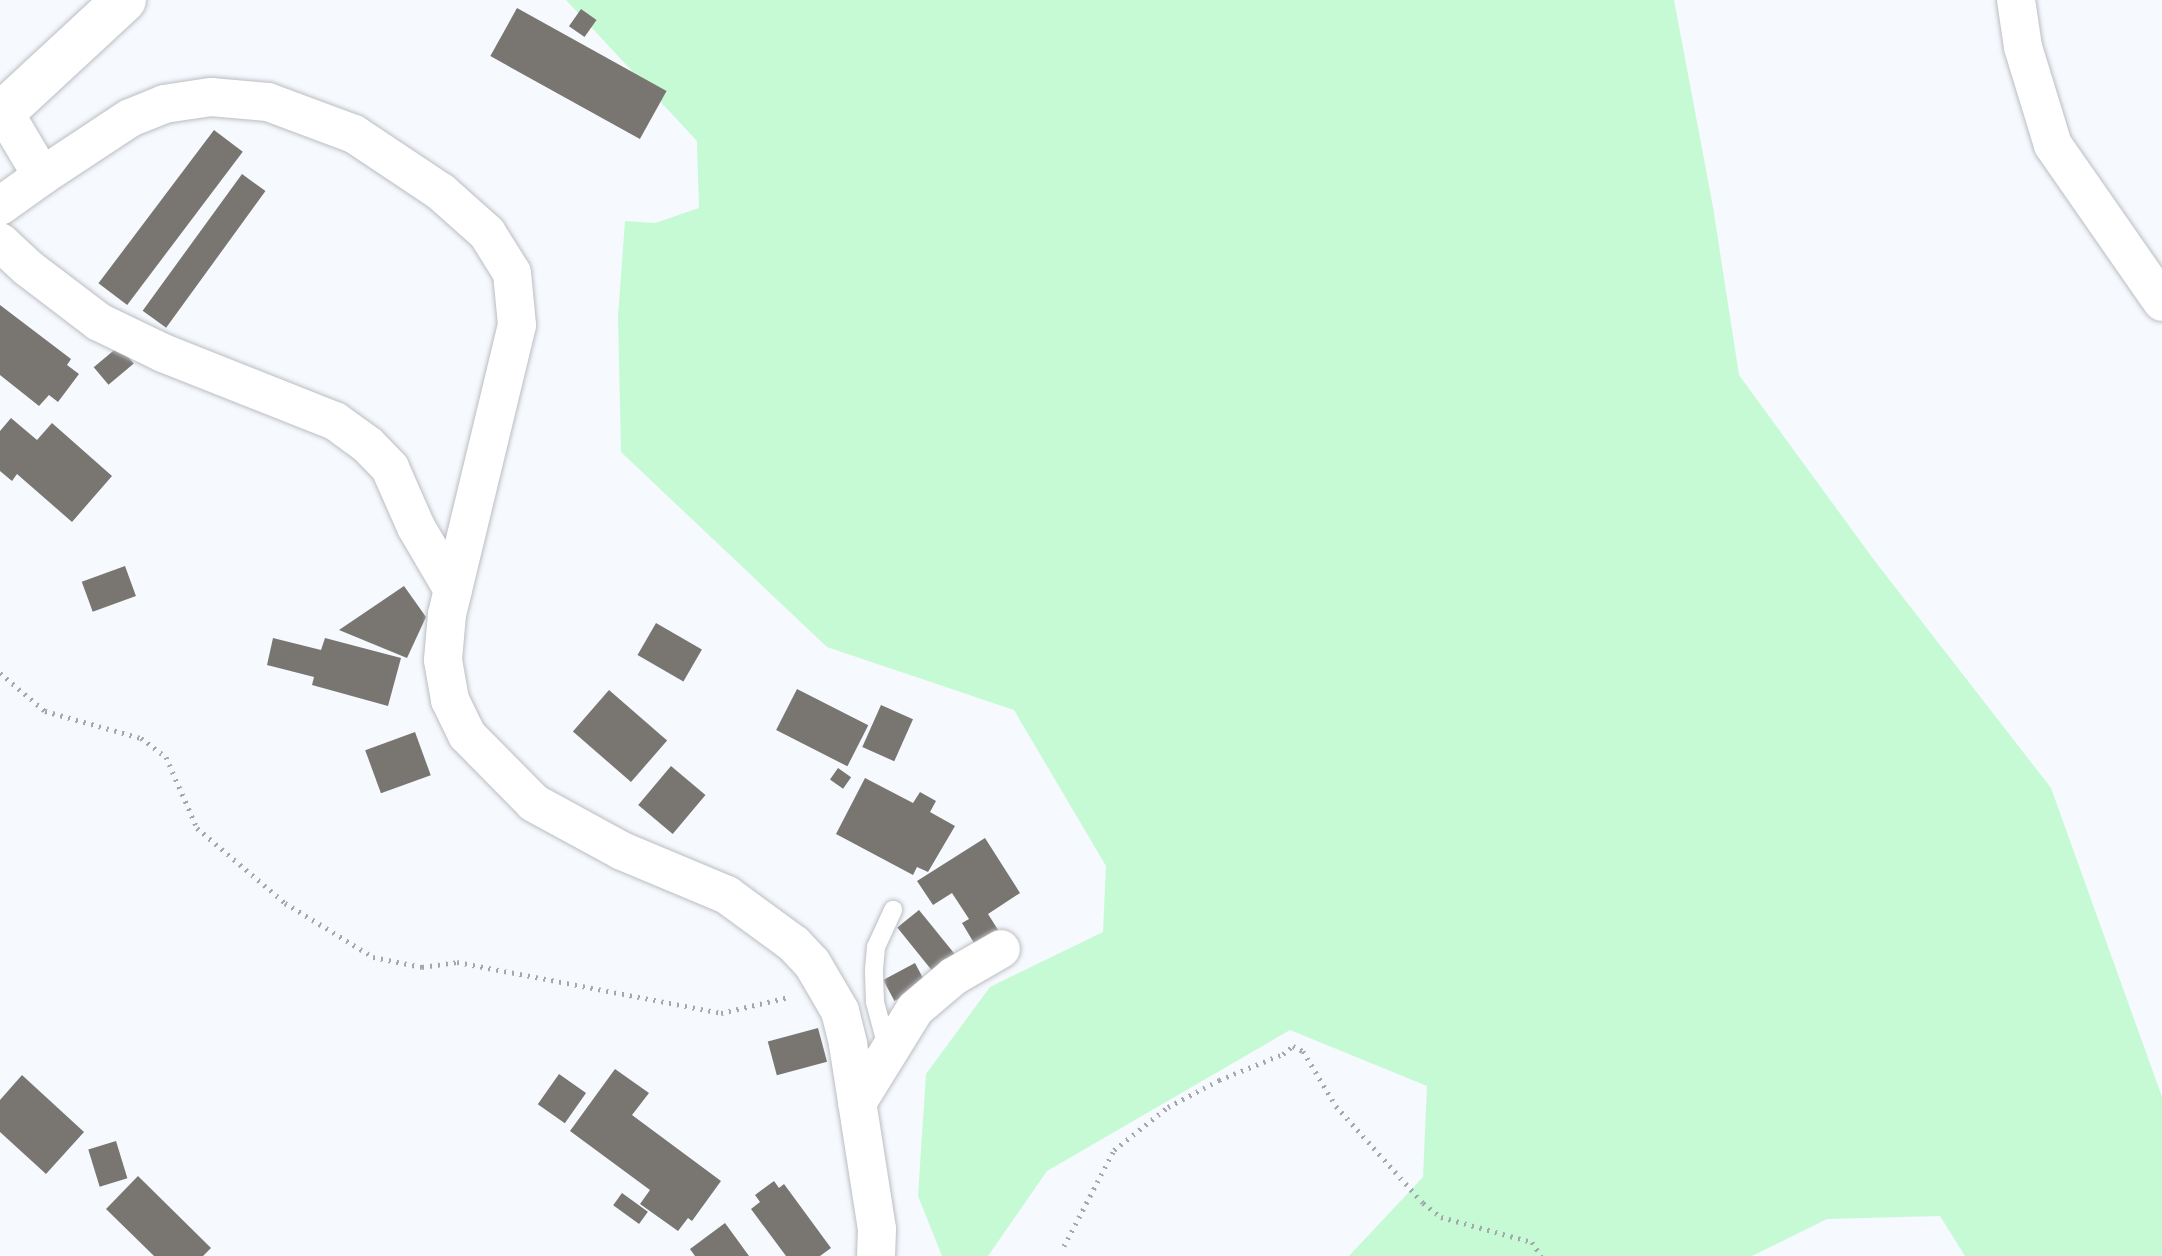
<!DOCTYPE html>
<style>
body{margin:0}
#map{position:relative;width:2162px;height:1256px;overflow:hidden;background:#f6f9fe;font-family:"Fira Sans",sans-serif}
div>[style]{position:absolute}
.green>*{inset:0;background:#c6fad4}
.building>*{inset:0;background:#797672;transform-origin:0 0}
.path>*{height:5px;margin-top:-2.5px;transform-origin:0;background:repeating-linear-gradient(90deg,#a5a8ab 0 2px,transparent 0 8px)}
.roads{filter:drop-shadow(0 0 2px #babdc1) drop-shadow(0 0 2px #babdc1)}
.lane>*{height:18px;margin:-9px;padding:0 9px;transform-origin:9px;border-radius:9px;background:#fff}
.street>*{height:38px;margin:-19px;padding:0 19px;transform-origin:19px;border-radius:19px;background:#fff}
.primary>*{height:44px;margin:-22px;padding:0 22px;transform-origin:22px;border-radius:22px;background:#fff}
span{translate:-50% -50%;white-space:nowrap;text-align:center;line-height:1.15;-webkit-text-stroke:7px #fff;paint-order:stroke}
</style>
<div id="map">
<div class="green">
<i style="clip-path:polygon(566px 0,1674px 0,1713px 207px,1739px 375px,1874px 560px,2051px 788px,2162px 1097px,2162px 1256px,1965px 1256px,1940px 1216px,1827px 1219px,1752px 1256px,1349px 1256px,1423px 1177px,1427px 1086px,1290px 1030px,1047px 1171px,988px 1256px,942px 1256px,918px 1196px,926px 1074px,990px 987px,1103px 932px,1106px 866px,1014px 710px,827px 647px,621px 452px,618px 316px,625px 221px,655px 223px,699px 208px,697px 141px)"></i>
</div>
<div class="building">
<i style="left:517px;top:8px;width:171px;height:55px;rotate:29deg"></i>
<i style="left:581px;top:9px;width:19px;height:21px;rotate:35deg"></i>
<i style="left:214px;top:130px;width:36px;height:192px;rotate:37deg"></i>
<i style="left:242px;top:174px;width:29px;height:169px;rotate:36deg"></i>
<i style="clip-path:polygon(0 305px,71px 359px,67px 365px,79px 374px,58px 402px,49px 395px,39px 406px,0 375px)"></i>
<i style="left:119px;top:346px;width:23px;height:33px;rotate:50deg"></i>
<i style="clip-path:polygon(11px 418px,37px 440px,52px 423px,112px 476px,72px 522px,17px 474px,12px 481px,0 471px,0 431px)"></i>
<i style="left:125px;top:566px;width:32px;height:46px;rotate:70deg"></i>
<i style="clip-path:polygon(404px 586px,426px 617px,407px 658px,339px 630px)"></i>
<i style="left:656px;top:623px;width:53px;height:37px;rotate:30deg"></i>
<i style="clip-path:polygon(273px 638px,321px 650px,325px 638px,401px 658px,388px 706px,312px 685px,314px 677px,267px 665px)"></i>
<i style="left:797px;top:689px;width:80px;height:46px;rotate:27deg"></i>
<i style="left:609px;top:690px;width:77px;height:55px;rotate:41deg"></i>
<i style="left:881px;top:705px;width:35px;height:46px;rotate:24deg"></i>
<i style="left:415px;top:732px;width:46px;height:53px;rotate:70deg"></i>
<i style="left:671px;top:766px;width:45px;height:51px;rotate:40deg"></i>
<i style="left:838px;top:768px;width:16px;height:14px;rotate:35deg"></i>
<i style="clip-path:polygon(865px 778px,913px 803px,920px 792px,936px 801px,930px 812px,955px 826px,928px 872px,917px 867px,913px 875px,836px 834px)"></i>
<i style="clip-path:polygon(985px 838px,1020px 893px,988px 914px,1000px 933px,977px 948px,962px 923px,969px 919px,952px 893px,933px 905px,917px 881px)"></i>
<i style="left:919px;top:910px;width:58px;height:28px;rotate:51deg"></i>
<i style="left:915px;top:963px;width:24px;height:36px;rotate:62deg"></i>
<i style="left:818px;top:1028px;width:35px;height:52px;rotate:75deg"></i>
<i style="clip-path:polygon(615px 1069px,649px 1093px,632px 1115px,721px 1181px,692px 1221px,688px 1218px,678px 1231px,640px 1204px,650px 1190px,570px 1131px)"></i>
<i style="left:559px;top:1074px;width:33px;height:37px;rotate:35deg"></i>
<i style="clip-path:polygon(22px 1075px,84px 1132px,46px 1174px,0 1132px,0 1100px)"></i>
<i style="left:116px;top:1141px;width:39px;height:29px;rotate:73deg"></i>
<i style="clip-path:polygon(138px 1176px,211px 1248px,203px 1256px,154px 1256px,106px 1209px)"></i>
<i style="clip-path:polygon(774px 1181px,779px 1188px,784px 1184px,831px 1248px,820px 1256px,786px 1256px,751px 1209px,760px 1202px,755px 1195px)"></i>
<i style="left:622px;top:1193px;width:32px;height:15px;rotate:36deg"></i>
<i style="clip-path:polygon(725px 1223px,749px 1256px,695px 1256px,690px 1249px)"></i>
</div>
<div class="path">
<i style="left:0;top:673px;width:59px;rotate:40.2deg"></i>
<i style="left:45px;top:711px;width:100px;rotate:15.7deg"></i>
<i style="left:141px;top:738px;width:31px;rotate:37deg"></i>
<i style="left:166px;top:757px;width:77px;rotate:66.4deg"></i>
<i style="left:197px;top:828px;width:116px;rotate:40.4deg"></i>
<i style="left:285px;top:903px;width:103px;rotate:31.5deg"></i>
<i style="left:373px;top:957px;width:50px;rotate:11.5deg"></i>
<i style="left:422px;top:967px;width:35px;rotate:-8deg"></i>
<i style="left:457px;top:962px;width:269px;rotate:10.9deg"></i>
<i style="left:721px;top:1013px;width:70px;rotate:-13.2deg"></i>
<i style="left:1064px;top:1246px;width:108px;rotate:-62.5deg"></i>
<i style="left:1114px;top:1150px;width:69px;rotate:-38.5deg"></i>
<i style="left:1168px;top:1107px;width:58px;rotate:-27.9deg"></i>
<i style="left:1219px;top:1080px;width:69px;rotate:-22.1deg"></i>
<i style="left:1283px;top:1054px;width:13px;rotate:-39deg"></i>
<i style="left:1293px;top:1046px;width:11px;rotate:27deg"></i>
<i style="left:1303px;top:1051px;width:64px;rotate:59deg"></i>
<i style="left:1336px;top:1106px;width:130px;rotate:48.1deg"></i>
<i style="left:1423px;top:1203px;width:23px;rotate:38deg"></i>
<i style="left:1441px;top:1217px;width:94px;rotate:15.4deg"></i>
<i style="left:1532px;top:1242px;width:17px;rotate:57deg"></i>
</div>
<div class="roads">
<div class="lane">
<i style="left:888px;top:1051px;width:51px;rotate:-104.9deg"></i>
<i style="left:875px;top:1002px;width:32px;rotate:-92deg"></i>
<i style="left:874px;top:970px;width:23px;rotate:-85deg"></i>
<i style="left:876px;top:947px;width:41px;rotate:-65.3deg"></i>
</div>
<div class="street">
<i style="left:2016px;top:0;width:48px;rotate:81.5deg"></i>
<i style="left:2023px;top:47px;width:102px;rotate:73deg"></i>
<i style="left:2053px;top:145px;width:191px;rotate:55.2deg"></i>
<i style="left:42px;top:176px;width:105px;rotate:-33.4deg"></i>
<i style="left:130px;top:118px;width:37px;rotate:-22deg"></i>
<i style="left:164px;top:104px;width:48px;rotate:-8.5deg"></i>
<i style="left:211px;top:97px;width:57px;rotate:5deg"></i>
<i style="left:268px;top:102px;width:92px;rotate:20.4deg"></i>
<i style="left:354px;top:134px;width:105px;rotate:33.7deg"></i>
<i style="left:441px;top:192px;width:62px;rotate:41.7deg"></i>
<i style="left:487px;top:233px;width:47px;rotate:58deg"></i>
<i style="left:512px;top:273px;width:52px;rotate:84.5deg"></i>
<i style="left:517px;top:325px;width:297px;rotate:103.6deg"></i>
<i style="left:447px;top:614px;width:46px;rotate:95deg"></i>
<i style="left:443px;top:660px;width:41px;rotate:80.1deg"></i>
<i style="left:450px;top:700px;width:39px;rotate:64deg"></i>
<i style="left:467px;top:735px;width:95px;rotate:45.4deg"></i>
<i style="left:534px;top:803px;width:100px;rotate:28.6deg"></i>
<i style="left:622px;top:851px;width:114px;rotate:22.7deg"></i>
<i style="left:727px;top:895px;width:83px;rotate:36.2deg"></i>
<i style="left:794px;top:944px;width:26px;rotate:47deg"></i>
<i style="left:812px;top:963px;width:56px;rotate:59.7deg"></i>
<i style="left:840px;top:1011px;width:34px;rotate:76deg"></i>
<i style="left:848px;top:1044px;width:187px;rotate:81.1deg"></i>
<i style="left:877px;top:1229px;width:27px;rotate:92deg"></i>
<i style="left:0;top:206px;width:52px;rotate:-35.5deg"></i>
<i style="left:42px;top:176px;width:74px;rotate:-120.7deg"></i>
<i style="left:0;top:242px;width:38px;rotate:43deg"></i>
<i style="left:28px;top:268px;width:89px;rotate:37.3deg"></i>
<i style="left:99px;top:322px;width:71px;rotate:25.8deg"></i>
<i style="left:163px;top:353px;width:185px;rotate:21.6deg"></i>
<i style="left:335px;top:421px;width:41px;rotate:36deg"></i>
<i style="left:368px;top:445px;width:32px;rotate:46deg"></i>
<i style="left:390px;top:468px;width:64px;rotate:66.2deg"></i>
<i style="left:416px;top:527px;width:73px;rotate:59.6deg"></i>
<i style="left:857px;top:1103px;width:110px;rotate:-58.3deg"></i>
<i style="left:915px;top:1009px;width:51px;rotate:-40.2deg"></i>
<i style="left:954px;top:976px;width:54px;rotate:-29.9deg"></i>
</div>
<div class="primary">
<i style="left:0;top:115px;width:169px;rotate:-42.8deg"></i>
</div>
</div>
</div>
